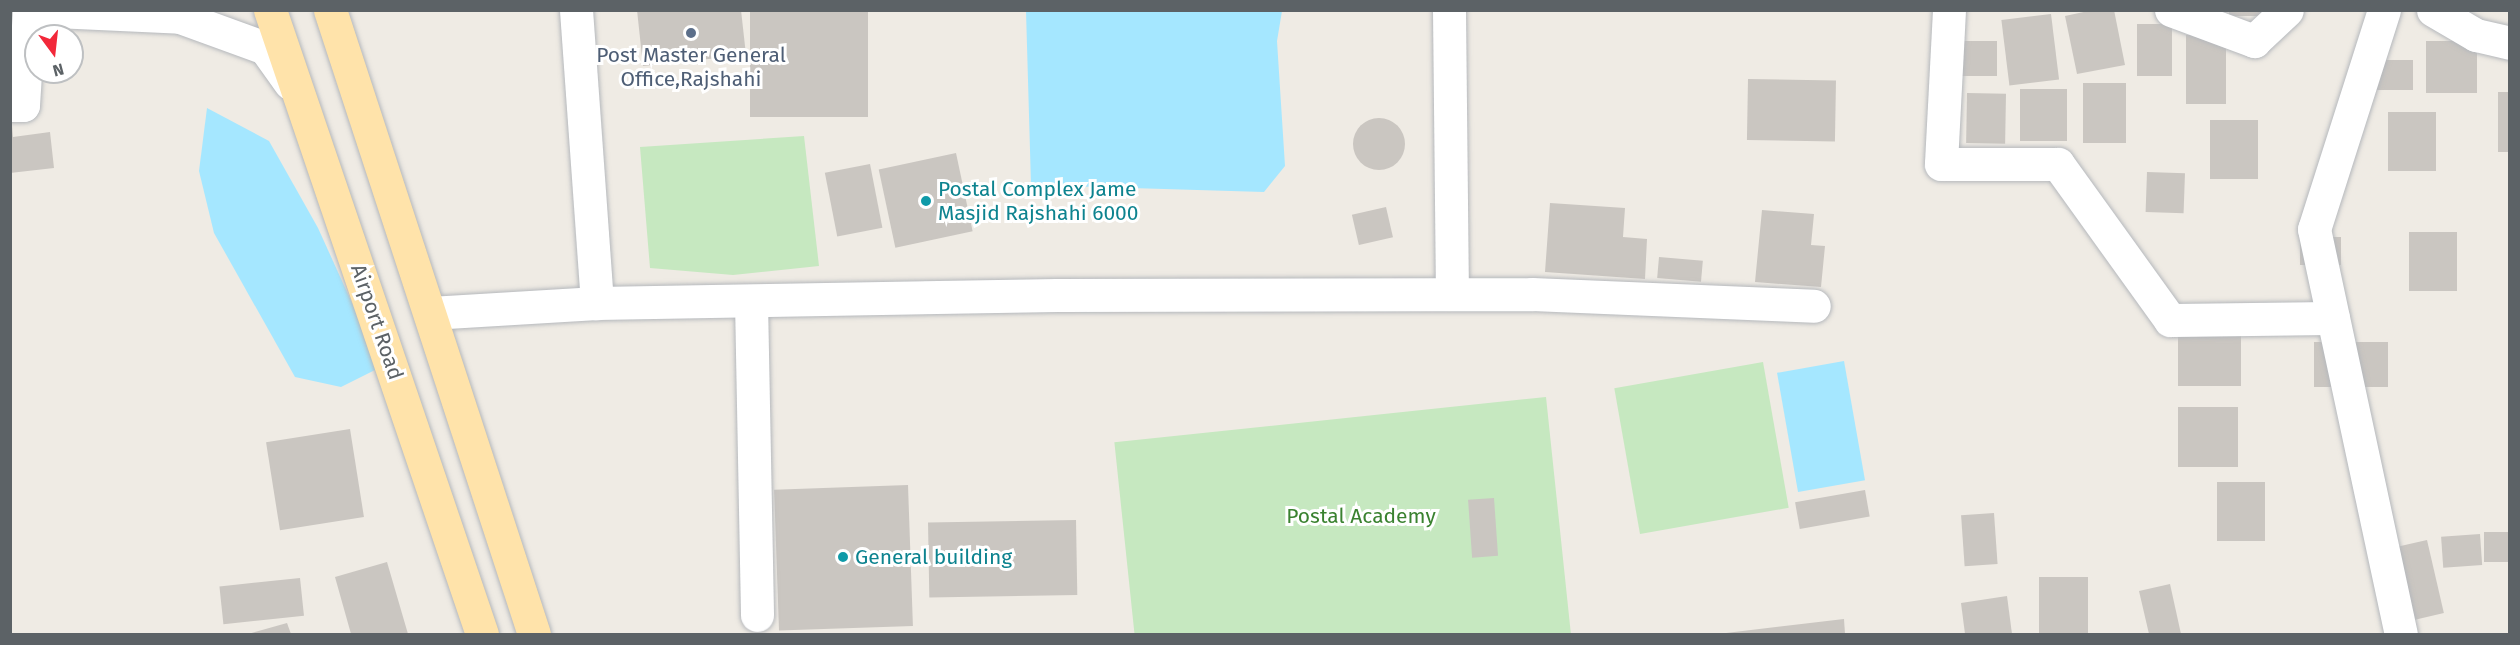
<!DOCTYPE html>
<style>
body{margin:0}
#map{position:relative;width:2520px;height:645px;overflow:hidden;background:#efebe4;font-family:"Fira Sans",sans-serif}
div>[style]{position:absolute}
.green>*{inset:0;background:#c6e8c0;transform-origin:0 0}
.water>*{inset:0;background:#a5e7ff;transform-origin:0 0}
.building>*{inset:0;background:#cac6c1;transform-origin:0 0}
.round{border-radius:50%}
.roads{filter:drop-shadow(0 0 2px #b5b8bc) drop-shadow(0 0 2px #b5b8bc)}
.minor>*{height:33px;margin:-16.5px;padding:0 16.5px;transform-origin:16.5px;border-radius:16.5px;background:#fff}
.major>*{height:33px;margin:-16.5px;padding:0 16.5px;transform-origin:16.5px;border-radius:16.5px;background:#ffe3aa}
.dots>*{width:16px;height:16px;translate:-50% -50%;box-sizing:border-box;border:3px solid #fff;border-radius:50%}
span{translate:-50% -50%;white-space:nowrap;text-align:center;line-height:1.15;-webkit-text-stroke:6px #fff;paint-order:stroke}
.service-label{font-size:21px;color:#4e5e75}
.culture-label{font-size:21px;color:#0d838f}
.left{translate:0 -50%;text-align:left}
.street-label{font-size:21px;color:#5c6266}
.park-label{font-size:21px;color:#3a8230}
.frame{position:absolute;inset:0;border:12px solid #5c6266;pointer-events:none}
.north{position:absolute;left:24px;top:24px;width:60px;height:60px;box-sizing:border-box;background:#fff;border:2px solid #bec0c2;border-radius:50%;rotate:165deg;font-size:16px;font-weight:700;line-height:24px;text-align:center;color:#5c6266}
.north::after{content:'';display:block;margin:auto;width:21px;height:27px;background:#f2283a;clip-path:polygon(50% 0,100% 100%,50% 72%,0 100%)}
</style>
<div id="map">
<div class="green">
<i style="clip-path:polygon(804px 136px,819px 266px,733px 275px,650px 268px,640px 147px)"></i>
<i style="left:1763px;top:362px;width:148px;height:151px;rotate:80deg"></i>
<i style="left:1546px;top:397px;width:238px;height:434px;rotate:84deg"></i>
</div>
<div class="water">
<i style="clip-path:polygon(1026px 11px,1282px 11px,1277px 41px,1285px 166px,1264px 192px,1031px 185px)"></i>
<i style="clip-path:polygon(207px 108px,269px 141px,318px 228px,381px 367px,341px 387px,295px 377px,214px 233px,199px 171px)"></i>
<i style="left:1844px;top:361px;width:121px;height:68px;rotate:80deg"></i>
</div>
<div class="building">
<i style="clip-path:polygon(637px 10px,741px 10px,746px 55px,643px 66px)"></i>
<i style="left:750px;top:10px;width:118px;height:107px"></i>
<i style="clip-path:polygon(2093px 10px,2114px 10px,2125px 65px,2077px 74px,2065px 16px)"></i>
<i style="left:2229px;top:10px;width:37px;height:6px"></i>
<i style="left:2051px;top:14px;width:66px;height:50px;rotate:83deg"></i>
<i style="left:2137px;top:24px;width:35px;height:52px"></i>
<i style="left:2186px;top:35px;width:40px;height:69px"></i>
<i style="left:1958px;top:41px;width:39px;height:35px"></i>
<i style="left:2426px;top:41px;width:51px;height:52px"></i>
<i style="left:2375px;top:60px;width:38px;height:30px"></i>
<i style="left:1748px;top:79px;width:88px;height:61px;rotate:1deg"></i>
<i style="left:2126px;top:83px;width:60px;height:43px;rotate:90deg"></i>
<i style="left:2020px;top:89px;width:47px;height:52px"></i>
<i style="left:2498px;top:92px;width:12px;height:60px"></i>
<i style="left:1967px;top:93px;width:39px;height:50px;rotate:1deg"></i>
<i style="left:2388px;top:112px;width:48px;height:59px"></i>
<i class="round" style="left:1353px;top:118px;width:52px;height:52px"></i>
<i style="left:2210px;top:120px;width:48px;height:59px"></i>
<i style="clip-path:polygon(12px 125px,13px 137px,50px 132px,54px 168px,10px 173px)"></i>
<i style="left:956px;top:153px;width:80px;height:79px;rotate:78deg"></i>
<i style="left:870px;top:164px;width:65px;height:46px;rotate:79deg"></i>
<i style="left:2147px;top:172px;width:38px;height:40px;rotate:2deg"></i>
<i style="clip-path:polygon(1550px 203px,1625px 208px,1623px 237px,1647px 239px,1645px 279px,1545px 272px)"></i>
<i style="left:1386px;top:207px;width:31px;height:35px;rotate:77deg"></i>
<i style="clip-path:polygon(1762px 210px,1814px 214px,1811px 245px,1825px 246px,1821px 287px,1755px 282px)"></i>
<i style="left:2409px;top:232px;width:48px;height:59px"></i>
<i style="left:2300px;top:237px;width:41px;height:28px"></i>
<i style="left:1659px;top:257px;width:44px;height:21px;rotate:5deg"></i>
<i style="left:2178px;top:333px;width:63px;height:53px"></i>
<i style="left:2314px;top:342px;width:74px;height:45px"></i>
<i style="left:2178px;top:407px;width:60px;height:60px"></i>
<i style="left:350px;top:429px;width:89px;height:85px;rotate:81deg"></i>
<i style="left:2217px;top:482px;width:48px;height:59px"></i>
<i style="left:908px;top:485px;width:141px;height:134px;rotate:88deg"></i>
<i style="left:1865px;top:490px;width:27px;height:71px;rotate:80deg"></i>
<i style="left:1494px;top:498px;width:58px;height:26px;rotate:86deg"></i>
<i style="left:1994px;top:513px;width:51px;height:33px;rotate:86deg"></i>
<i style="left:1076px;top:520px;width:75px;height:148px;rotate:89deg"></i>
<i style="left:2510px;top:532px;width:30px;height:26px;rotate:90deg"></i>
<i style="left:2480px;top:534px;width:31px;height:39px;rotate:86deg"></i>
<i style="left:2427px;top:540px;width:75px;height:35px;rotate:77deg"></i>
<i style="clip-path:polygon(387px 562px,408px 634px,351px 634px,335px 577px)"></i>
<i style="left:2039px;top:577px;width:49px;height:57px"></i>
<i style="left:300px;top:578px;width:38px;height:81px;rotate:84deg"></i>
<i style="clip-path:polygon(2170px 584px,2181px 634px,2149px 634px,2139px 591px)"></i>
<i style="clip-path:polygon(2007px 596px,2012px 634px,1965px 634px,1961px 603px)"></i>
<i style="clip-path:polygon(1844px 619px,1845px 634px,1726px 634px,1726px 633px)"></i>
<i style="clip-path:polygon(287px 623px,291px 634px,248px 634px)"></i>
</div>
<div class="roads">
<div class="minor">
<i style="left:34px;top:10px;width:146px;rotate:2.7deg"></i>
<i style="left:180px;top:17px;width:90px;rotate:20deg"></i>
<i style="left:265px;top:48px;width:43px;rotate:54.5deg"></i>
<i style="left:576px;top:10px;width:294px;rotate:85.9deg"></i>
<i style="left:1449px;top:10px;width:284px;rotate:89.4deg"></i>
<i style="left:1949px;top:10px;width:154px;rotate:93deg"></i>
<i style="left:1941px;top:164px;width:117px"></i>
<i style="left:2058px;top:164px;width:192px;rotate:54.3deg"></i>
<i style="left:2170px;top:320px;width:163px;rotate:-0.7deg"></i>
<i style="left:2171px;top:10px;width:89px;rotate:20.5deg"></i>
<i style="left:2254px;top:41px;width:45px;rotate:-43.2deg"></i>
<i style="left:2384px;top:10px;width:230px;rotate:107.7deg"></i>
<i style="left:2314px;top:229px;width:414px;rotate:77.9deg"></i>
<i style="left:2433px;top:10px;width:50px;rotate:30.2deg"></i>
<i style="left:2476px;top:35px;width:35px;rotate:13deg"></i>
<i style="left:10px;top:105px;width:13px"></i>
<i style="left:23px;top:105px;width:95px;rotate:-86.4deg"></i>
<i style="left:751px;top:301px;width:314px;rotate:88.9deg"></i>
<i style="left:430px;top:313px;width:167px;rotate:-3.4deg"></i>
<i style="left:597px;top:303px;width:460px;rotate:-1deg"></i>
<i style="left:1057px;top:295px;width:475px;rotate:-0.1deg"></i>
<i style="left:1532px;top:294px;width:282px;rotate:2.4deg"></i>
</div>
<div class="major">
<i style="left:270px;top:10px;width:659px;rotate:71.24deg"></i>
<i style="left:330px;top:10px;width:656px;rotate:71.9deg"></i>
</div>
</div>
<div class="dots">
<i style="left:691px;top:33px;background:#5c6f8a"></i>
<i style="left:926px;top:201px;background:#0f9aa8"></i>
<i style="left:843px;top:557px;background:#0f9aa8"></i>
</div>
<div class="service-label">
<span style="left:691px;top:67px">Post Master General<br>Office,Rajshahi</span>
</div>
<div class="culture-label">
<span class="left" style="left:938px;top:201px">Postal Complex Jame<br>Masjid Rajshahi 6000</span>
<span class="left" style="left:855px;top:557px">General building</span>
</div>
<div class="street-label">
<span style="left:377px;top:322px;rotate:71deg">Airport Road</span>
</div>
<div class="park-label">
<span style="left:1361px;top:516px">Postal Academy</span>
</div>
<div class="frame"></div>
<div class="north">N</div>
</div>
